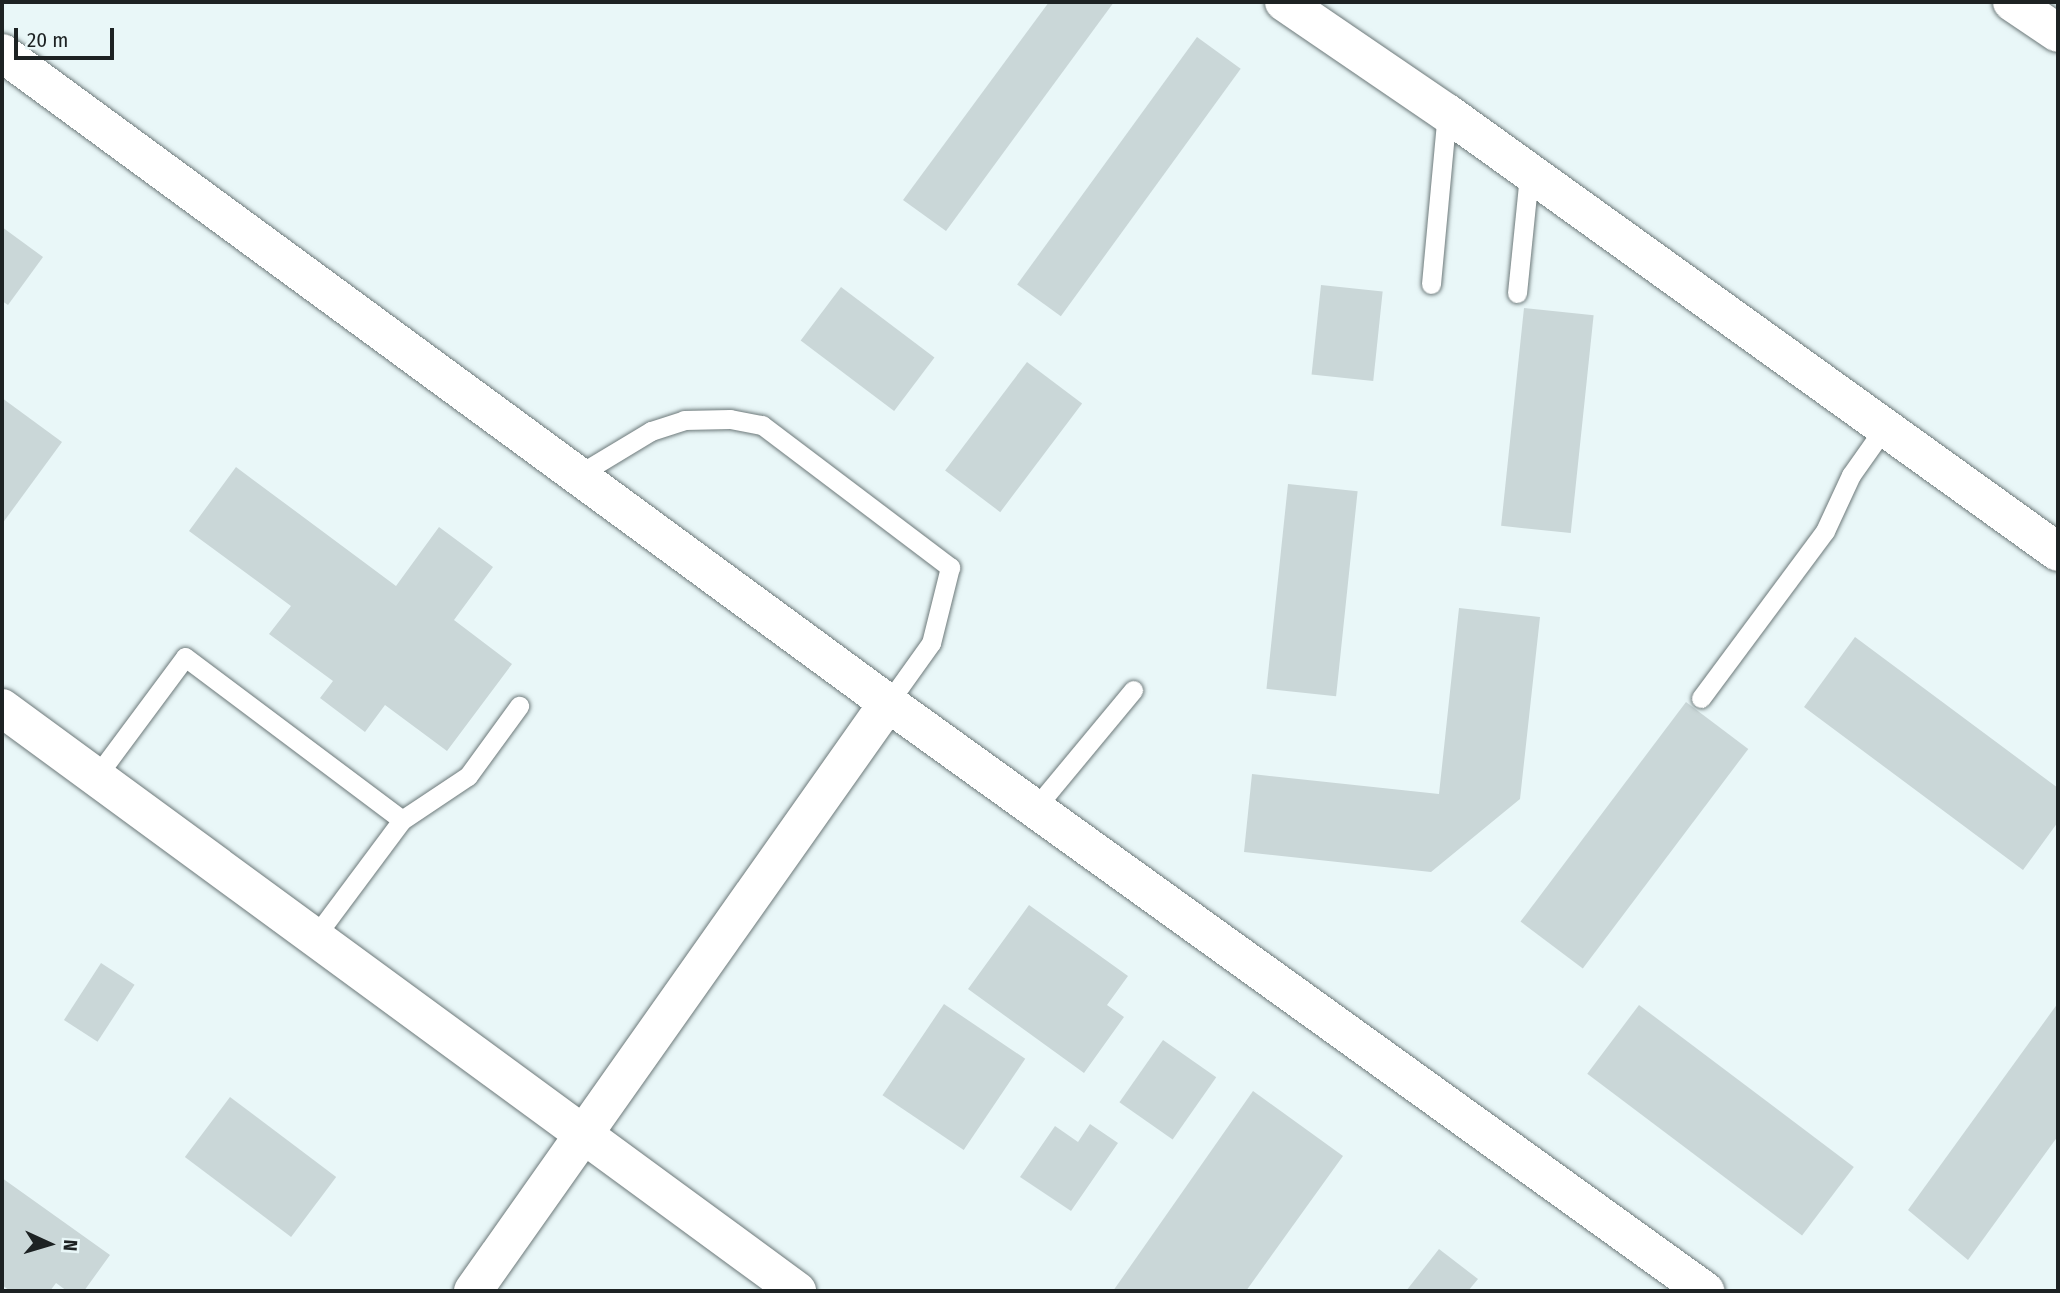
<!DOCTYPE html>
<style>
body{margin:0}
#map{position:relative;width:2060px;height:1293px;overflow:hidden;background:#e9f7f8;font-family:"Fira Sans Condensed",sans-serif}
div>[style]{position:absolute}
.building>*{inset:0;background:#cad7d8;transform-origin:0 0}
.roads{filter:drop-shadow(0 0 2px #6d797a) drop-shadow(0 0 2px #6d797a)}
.service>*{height:19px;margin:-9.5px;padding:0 9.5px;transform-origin:9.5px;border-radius:9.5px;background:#fff}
.minor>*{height:38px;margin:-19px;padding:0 19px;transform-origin:19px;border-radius:19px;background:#fff}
span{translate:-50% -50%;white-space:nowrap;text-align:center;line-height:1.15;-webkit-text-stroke:5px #e9f7f8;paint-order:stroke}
.frame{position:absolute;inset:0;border:4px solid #1d2223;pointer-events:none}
.north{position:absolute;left:14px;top:1209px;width:70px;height:70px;-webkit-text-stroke:5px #e9f7f8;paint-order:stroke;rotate:94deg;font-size:19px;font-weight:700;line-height:28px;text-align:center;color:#1d2223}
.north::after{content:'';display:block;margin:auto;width:24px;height:32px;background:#1d2223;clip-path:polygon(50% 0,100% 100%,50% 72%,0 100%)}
.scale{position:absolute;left:14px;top:28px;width:100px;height:32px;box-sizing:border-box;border:4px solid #1d2223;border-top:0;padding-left:9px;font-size:21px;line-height:24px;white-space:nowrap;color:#1d2223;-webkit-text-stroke:5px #e9f7f8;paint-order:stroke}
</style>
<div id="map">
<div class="building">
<i style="clip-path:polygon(1049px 2px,1114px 2px,946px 231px,903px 200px)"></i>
<i style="left:1197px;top:37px;width:54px;height:306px;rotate:36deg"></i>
<i style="clip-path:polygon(2px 227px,43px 257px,8px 305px,2px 301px)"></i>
<i style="left:1321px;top:285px;width:62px;height:90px;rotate:6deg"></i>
<i style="left:841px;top:287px;width:117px;height:67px;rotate:37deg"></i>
<i style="left:1524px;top:308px;width:70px;height:219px;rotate:6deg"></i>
<i style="left:1027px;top:362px;width:69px;height:136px;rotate:37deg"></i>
<i style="clip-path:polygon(2px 398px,62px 442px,2px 524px)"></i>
<i style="clip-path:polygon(236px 467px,396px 586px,439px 527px,493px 567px,454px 620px,512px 664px,447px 751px,385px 705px,365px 732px,320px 698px,333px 681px,269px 634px,291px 606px,189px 531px)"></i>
<i style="left:1288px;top:484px;width:70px;height:206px;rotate:6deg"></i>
<i style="clip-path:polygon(1459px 608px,1540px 617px,1520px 799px,1431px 872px,1244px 852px,1252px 774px,1439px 794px)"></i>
<i style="clip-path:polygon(1855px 637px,2058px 788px,2058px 822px,2023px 870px,1804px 707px)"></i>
<i style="left:1686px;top:702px;width:78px;height:275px;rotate:37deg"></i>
<i style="clip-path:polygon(1029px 905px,1128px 976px,1107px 1005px,1124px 1017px,1084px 1073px,968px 989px)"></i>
<i style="left:101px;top:963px;width:40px;height:68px;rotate:33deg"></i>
<i style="clip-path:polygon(2058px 1003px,2058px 1136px,1968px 1260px,1908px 1210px)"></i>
<i style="left:944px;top:1004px;width:98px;height:110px;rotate:34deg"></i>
<i style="left:1639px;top:1005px;width:269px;height:86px;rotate:37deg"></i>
<i style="left:1163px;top:1040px;width:65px;height:76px;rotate:35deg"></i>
<i style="clip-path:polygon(1253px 1091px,1343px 1156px,1246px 1291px,1113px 1291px)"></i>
<i style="left:230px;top:1097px;width:133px;height:75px;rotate:37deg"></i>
<i style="clip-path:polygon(1090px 1124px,1118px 1143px,1071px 1211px,1020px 1177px,1055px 1126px,1078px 1142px)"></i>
<i style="clip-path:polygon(2px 1178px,110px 1255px,84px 1291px,67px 1291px,56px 1283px,50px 1291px,10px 1291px,2px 1285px)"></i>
<i style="clip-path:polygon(1439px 1249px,1478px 1279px,1468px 1291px,1406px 1291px)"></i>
</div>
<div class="roads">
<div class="service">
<i style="left:1431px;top:284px;width:172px;rotate:-84.7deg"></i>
<i style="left:1517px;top:293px;width:120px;rotate:-84.2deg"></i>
<i style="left:578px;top:475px;width:85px;rotate:-31.1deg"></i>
<i style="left:651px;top:431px;width:35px;rotate:-18deg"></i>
<i style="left:684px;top:420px;width:46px;rotate:-1.2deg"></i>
<i style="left:730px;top:419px;width:33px;rotate:11deg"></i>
<i style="left:762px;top:425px;width:236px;rotate:37.1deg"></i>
<i style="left:950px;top:567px;width:78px;rotate:104deg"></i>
<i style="left:931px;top:643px;width:74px;rotate:125.6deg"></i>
<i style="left:1701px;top:698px;width:208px;rotate:-53.4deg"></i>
<i style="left:1825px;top:531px;width:62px;rotate:-65.1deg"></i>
<i style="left:1851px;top:475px;width:59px;rotate:-54.7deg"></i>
<i style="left:96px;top:777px;width:149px;rotate:-53.4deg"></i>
<i style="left:185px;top:657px;width:271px;rotate:36.9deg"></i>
<i style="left:402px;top:820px;width:147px;rotate:126.7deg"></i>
<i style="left:1036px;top:807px;width:152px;rotate:-50.3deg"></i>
<i style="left:402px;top:820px;width:79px;rotate:-33.7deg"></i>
<i style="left:468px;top:776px;width:87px;rotate:-53.9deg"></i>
</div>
<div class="minor">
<i style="left:1284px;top:2px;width:197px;rotate:34.3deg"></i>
<i style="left:1447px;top:113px;width:752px;rotate:35.7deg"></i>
<i style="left:2012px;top:2px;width:55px;rotate:34deg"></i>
<i style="left:2px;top:53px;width:1099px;rotate:36.27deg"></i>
<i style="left:888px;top:703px;width:1007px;rotate:35.74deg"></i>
<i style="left:2px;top:708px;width:986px;rotate:36.25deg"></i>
<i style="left:473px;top:1291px;width:720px;rotate:-54.79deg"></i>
</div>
</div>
<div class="frame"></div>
<div class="north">N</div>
<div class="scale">20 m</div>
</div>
